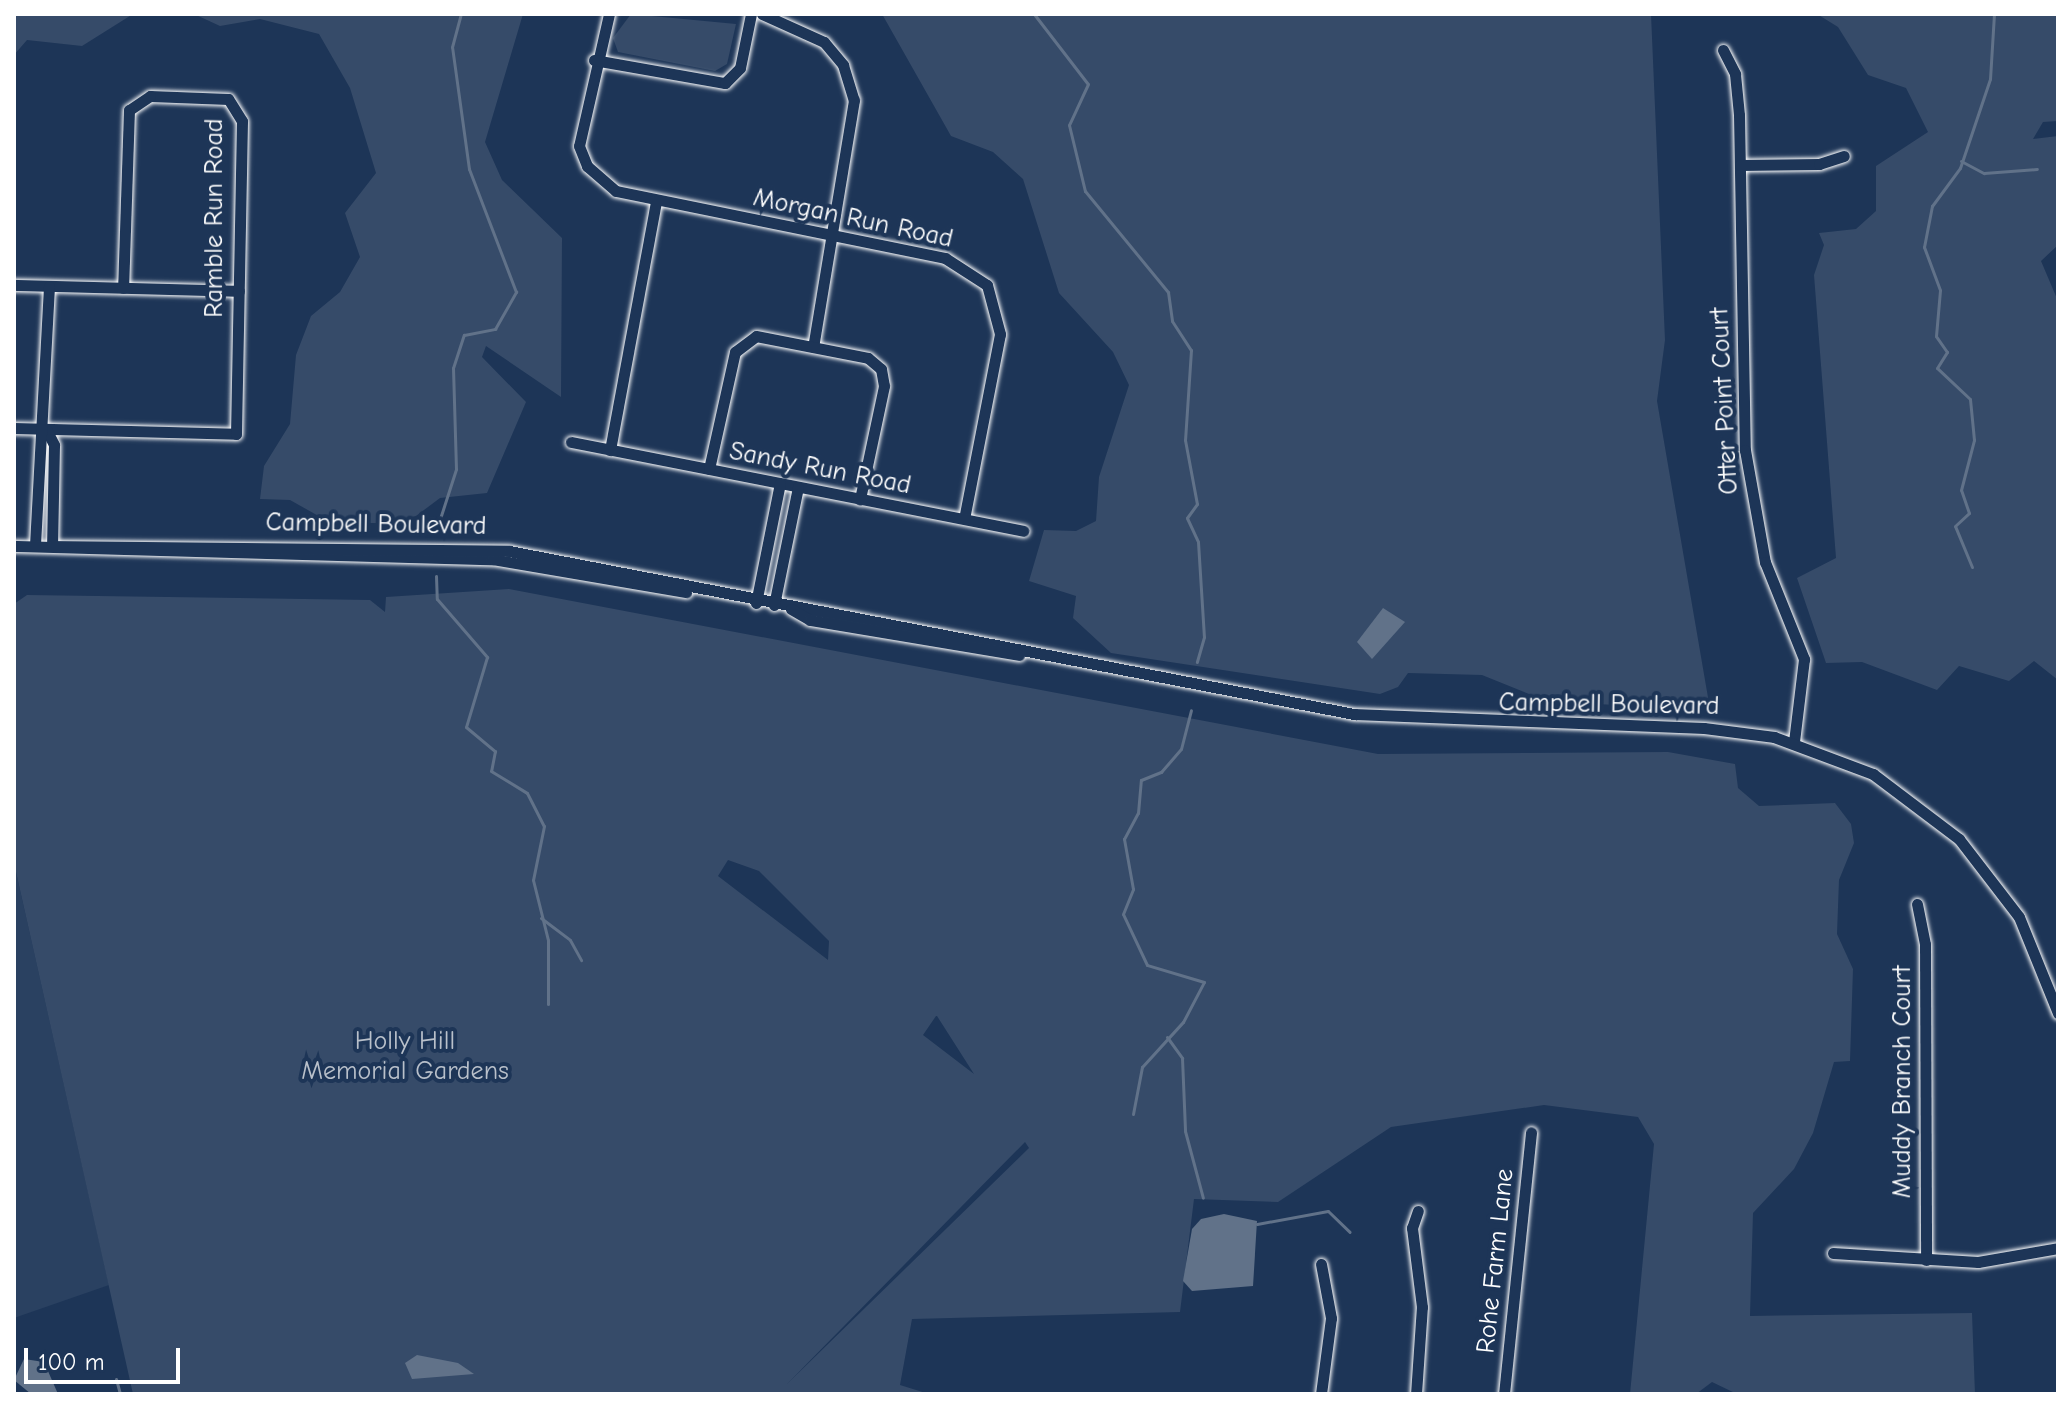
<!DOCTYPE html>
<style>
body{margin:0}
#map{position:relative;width:2072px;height:1408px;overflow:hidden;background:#1d3557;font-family:"Comic Neue",sans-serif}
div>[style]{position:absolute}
.built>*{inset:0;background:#2a4161}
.green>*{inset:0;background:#364b69}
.water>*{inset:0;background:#617289}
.stream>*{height:3px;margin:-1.5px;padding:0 1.5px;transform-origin:1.5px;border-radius:1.5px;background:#617289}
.roads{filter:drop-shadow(0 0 2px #fff) drop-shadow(0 0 2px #fff)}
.minor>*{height:11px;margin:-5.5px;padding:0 5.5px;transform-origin:5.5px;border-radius:5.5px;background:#1d3557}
span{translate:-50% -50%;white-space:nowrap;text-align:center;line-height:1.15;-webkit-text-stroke:8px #1d3557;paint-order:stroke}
.street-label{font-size:26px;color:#fff}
.park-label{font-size:26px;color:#b9c0ca}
.frame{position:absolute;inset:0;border:16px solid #fff;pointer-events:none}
.scale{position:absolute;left:24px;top:1348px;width:156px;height:36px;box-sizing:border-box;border:4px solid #fff;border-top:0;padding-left:10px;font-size:24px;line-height:28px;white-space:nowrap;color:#fff;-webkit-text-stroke:6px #1d3557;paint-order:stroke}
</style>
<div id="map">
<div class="built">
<i style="clip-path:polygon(14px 863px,109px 1285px,14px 1318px)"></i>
</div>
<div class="green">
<i style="clip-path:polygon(14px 14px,133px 14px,82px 46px,27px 40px,14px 55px)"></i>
<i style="clip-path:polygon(194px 14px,523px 14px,485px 142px,502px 180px,562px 238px,561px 397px,486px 346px,482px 357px,526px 402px,487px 493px,440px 498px,416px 516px,382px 523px,331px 523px,290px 500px,260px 499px,264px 466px,290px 424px,296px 355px,311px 316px,340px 292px,360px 257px,345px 213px,376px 173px,350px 88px,319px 34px,260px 19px,220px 26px)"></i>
<i style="clip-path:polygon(631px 14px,736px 24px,727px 64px,715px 71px,618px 52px,613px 38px)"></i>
<i style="clip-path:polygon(882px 14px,1651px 14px,1665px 340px,1657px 401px,1710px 709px,1549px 702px,1482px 675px,1408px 673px,1398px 687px,1380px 694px,1111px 653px,1073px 618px,1076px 596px,1029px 581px,1044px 530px,1076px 531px,1096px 521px,1099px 477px,1129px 385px,1113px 352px,1059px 293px,1023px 179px,993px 152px,951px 136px)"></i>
<i style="clip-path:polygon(1817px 14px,2058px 14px,2058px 121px,2043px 122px,2033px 139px,2058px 136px,2058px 245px,2041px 261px,2058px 301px,2058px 680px,2034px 661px,2009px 681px,1959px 666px,1937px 690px,1862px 662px,1826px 663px,1797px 578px,1836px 558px,1814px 275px,1824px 245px,1819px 233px,1856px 229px,1876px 211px,1876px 166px,1928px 132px,1906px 88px,1868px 75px,1838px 27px)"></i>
<i style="clip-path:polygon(evenodd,509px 589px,1378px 754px,1668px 752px,1735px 764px,1738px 788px,1759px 806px,1835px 803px,1851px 824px,1854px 843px,1839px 880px,1837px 934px,1853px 969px,1850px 1061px,1834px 1062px,1813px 1133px,1794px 1169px,1753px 1213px,1750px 1316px,1972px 1313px,1975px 1394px,1737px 1394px,1712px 1382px,1696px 1394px,1630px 1394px,1654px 1144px,1638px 1117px,1544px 1105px,1391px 1127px,1278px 1202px,1194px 1199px,1180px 1312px,912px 1319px,900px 1385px,929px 1394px,133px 1394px,14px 863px,14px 604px,27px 595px,370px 600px,385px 612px,386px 597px,509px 589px,728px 860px,759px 871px,829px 941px,828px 960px,718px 876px,728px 860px,509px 589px,936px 1016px,937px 1016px,974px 1074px,923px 1035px,936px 1016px,509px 589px,1025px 1142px,1029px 1148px,786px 1385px,1025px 1142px)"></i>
</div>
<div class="water">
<i style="clip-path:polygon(1383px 608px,1405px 622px,1372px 659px,1357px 642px)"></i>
<i style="clip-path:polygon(1224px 1214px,1257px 1221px,1253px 1286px,1192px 1291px,1183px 1281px,1192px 1229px,1201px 1219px)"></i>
<i style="clip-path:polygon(417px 1355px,458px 1363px,474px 1374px,412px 1379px,405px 1363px)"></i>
<i style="clip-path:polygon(24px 1359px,44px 1362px,58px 1394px,31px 1394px,14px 1380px)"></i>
</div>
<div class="stream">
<i style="left:1034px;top:14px;width:88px;rotate:52.4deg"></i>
<i style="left:1088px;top:84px;width:45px;rotate:114.9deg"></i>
<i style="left:1069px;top:125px;width:68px;rotate:76.4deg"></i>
<i style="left:1085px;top:191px;width:131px;rotate:50.6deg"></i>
<i style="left:1168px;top:292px;width:29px;rotate:82deg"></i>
<i style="left:1172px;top:321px;width:35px;rotate:57deg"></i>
<i style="left:1191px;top:350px;width:90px;rotate:93.8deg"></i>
<i style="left:1185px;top:440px;width:65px;rotate:79.4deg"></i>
<i style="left:1197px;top:504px;width:17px;rotate:126deg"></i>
<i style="left:1187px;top:518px;width:26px;rotate:65deg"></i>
<i style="left:1198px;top:542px;width:95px;rotate:86.4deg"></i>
<i style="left:1204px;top:637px;width:26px;rotate:106deg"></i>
<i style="left:1961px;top:161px;width:26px;rotate:28deg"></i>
<i style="left:1984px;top:173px;width:53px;rotate:-4.3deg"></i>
<i style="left:437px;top:528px;width:62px;rotate:-72.1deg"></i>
<i style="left:456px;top:469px;width:101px;rotate:-91.7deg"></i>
<i style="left:453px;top:368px;width:35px;rotate:-72deg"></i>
<i style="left:464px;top:335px;width:32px;rotate:-11deg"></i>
<i style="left:495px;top:329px;width:43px;rotate:-60.4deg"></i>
<i style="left:516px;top:292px;width:132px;rotate:-110.9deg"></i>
<i style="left:469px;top:169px;width:123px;rotate:-97.9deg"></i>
<i style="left:452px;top:47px;width:34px;rotate:-75deg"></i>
<i style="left:1972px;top:567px;width:44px;rotate:-112.5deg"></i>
<i style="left:1955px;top:526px;width:19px;rotate:-43deg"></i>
<i style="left:1969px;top:513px;width:24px;rotate:-109deg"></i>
<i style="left:1961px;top:490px;width:52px;rotate:-75.4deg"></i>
<i style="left:1974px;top:440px;width:41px;rotate:-95.6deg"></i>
<i style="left:1970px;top:399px;width:45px;rotate:-136.8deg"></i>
<i style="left:1937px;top:368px;width:19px;rotate:-58deg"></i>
<i style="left:1947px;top:352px;width:19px;rotate:-125deg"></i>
<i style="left:1936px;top:336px;width:46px;rotate:-85deg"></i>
<i style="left:1940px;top:290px;width:46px;rotate:-110.4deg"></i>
<i style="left:1924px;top:247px;width:42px;rotate:-79deg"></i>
<i style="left:1932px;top:206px;width:47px;rotate:-53.6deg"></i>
<i style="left:1960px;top:168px;width:94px;rotate:-71.4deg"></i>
<i style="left:1990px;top:79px;width:65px;rotate:-86.5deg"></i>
<i style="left:436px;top:576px;width:23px;rotate:88deg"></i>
<i style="left:437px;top:599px;width:77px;rotate:49.2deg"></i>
<i style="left:487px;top:657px;width:73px;rotate:106.7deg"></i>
<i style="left:466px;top:727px;width:38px;rotate:40deg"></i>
<i style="left:495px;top:751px;width:20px;rotate:101deg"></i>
<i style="left:491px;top:771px;width:42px;rotate:31.4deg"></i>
<i style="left:527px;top:793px;width:37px;rotate:63deg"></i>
<i style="left:544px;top:826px;width:55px;rotate:101.5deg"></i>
<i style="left:533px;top:880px;width:62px;rotate:76deg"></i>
<i style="left:548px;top:940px;width:64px;rotate:90deg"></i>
<i style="left:541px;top:918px;width:36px;rotate:37deg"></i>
<i style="left:570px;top:940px;width:23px;rotate:61deg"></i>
<i style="left:1167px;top:1037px;width:26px;rotate:54deg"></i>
<i style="left:1182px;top:1058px;width:73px;rotate:87.6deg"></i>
<i style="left:1185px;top:1131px;width:69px;rotate:75deg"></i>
<i style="left:1133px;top:1114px;width:48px;rotate:-79.2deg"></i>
<i style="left:1142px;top:1067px;width:61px;rotate:-47.7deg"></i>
<i style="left:1183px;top:1022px;width:45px;rotate:-62.3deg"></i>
<i style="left:1204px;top:982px;width:59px;rotate:-163.4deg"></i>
<i style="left:1147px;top:965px;width:56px;rotate:-115.2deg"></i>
<i style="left:1123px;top:914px;width:27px;rotate:-68deg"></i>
<i style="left:1133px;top:889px;width:51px;rotate:-100.2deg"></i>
<i style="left:1124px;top:839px;width:30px;rotate:-62deg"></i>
<i style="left:1138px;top:813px;width:33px;rotate:-85deg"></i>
<i style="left:1141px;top:780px;width:22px;rotate:-22deg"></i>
<i style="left:1161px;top:772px;width:30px;rotate:-49deg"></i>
<i style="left:1181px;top:749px;width:40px;rotate:-75.6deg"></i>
<i style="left:1257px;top:1224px;width:72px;rotate:-10.4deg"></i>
<i style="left:1328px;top:1211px;width:30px;rotate:44deg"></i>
<i style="left:116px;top:1379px;width:16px;rotate:75deg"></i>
</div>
<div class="roads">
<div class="minor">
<i style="left:609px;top:14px;width:135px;rotate:102.8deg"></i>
<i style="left:579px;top:146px;width:22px;rotate:68deg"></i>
<i style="left:587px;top:166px;width:38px;rotate:41deg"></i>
<i style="left:616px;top:191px;width:336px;rotate:11.5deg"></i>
<i style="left:945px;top:258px;width:50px;rotate:32.7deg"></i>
<i style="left:987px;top:285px;width:51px;rotate:75.1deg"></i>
<i style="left:1000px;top:334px;width:188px;rotate:101deg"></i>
<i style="left:762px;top:14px;width:68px;rotate:24.3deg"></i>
<i style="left:824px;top:42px;width:30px;rotate:50deg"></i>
<i style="left:843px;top:65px;width:37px;rotate:73deg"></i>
<i style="left:854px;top:100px;width:250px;rotate:99.4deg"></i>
<i style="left:1723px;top:50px;width:27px;rotate:63deg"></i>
<i style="left:1735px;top:74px;width:41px;rotate:84.4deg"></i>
<i style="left:1739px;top:115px;width:335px;rotate:89deg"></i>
<i style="left:1745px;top:450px;width:114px;rotate:79.9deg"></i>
<i style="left:1765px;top:562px;width:105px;rotate:68.1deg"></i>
<i style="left:1804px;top:659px;width:84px;rotate:96.9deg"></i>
<i style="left:594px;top:60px;width:133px;rotate:10deg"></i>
<i style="left:725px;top:83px;width:21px;rotate:-45deg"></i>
<i style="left:740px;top:68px;width:55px;rotate:-78.5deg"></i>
<i style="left:1740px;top:165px;width:79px;rotate:-0.7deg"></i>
<i style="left:1819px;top:164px;width:26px;rotate:-18deg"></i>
<i style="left:14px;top:285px;width:225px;rotate:1.5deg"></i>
<i style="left:14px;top:428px;width:222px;rotate:1.5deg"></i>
<i style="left:236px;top:434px;width:313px;rotate:-88.9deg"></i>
<i style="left:242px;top:121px;width:26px;rotate:-122deg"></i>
<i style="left:228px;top:99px;width:78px;rotate:-177.8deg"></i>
<i style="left:150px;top:96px;width:25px;rotate:146deg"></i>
<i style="left:129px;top:110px;width:178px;rotate:91.9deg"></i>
<i style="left:46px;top:429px;width:18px;rotate:63deg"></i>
<i style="left:54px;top:445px;width:101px;rotate:91.1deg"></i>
<i style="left:571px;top:442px;width:461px;rotate:11.1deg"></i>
<i style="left:610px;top:450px;width:253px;rotate:-79.5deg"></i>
<i style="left:709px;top:469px;width:120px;rotate:-77.5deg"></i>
<i style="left:735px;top:352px;width:26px;rotate:-37deg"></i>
<i style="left:756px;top:336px;width:114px;rotate:11.1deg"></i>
<i style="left:868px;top:358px;width:17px;rotate:40deg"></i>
<i style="left:881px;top:369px;width:17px;rotate:80deg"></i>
<i style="left:884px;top:386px;width:116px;rotate:102deg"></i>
<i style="left:35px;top:545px;width:259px;rotate:-86.9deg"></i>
<i style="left:14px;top:546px;width:478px;rotate:1.6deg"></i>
<i style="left:492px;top:559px;width:197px;rotate:9.7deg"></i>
<i style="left:52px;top:546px;width:457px;rotate:0.6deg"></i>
<i style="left:509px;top:551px;width:861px;rotate:10.92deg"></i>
<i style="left:1354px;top:714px;width:350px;rotate:2.3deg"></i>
<i style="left:1704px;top:728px;width:71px;rotate:7.3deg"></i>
<i style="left:1774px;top:737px;width:106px;rotate:20.5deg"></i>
<i style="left:1873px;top:774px;width:108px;rotate:37.1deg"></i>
<i style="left:1959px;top:839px;width:98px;rotate:52.4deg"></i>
<i style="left:2019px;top:917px;width:104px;rotate:67.9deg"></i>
<i style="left:756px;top:603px;width:122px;rotate:-78.7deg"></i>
<i style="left:774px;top:605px;width:120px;rotate:-78.5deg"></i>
<i style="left:791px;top:609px;width:22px;rotate:30deg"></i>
<i style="left:810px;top:620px;width:212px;rotate:9.5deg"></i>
<i style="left:1917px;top:904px;width:41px;rotate:78.7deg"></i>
<i style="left:1925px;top:944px;width:316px;rotate:89.8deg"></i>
<i style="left:1833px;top:1253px;width:145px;rotate:3.6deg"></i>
<i style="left:1978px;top:1262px;width:81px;rotate:-9.9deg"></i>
<i style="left:1321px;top:1264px;width:55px;rotate:79.5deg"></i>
<i style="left:1331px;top:1318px;width:77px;rotate:97.5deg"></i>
<i style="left:1416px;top:1394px;width:87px;rotate:-86.1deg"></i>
<i style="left:1422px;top:1307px;width:80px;rotate:-97.2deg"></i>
<i style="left:1412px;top:1228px;width:18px;rotate:-71deg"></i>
<i style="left:1504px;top:1394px;width:263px;rotate:-84.1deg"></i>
</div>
</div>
<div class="street-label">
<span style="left:215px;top:218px;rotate:-90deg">Ramble Run Road</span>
<span style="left:853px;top:219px;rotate:12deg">Morgan Run Road</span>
<span style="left:1725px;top:401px;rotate:-93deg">Otter Point Court</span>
<span style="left:820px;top:469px;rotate:11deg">Sandy Run Road</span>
<span style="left:376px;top:525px;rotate:1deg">Campbell Boulevard</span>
<span style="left:1609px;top:705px;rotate:1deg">Campbell Boulevard</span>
<span style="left:1903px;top:1082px;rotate:-90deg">Muddy Branch Court</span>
<span style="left:1496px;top:1261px;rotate:-84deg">Rohe Farm Lane</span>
</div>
<div class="park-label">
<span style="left:405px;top:1057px">Holly Hill<br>Memorial Gardens</span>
</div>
<div class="frame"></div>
<div class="scale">100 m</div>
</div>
